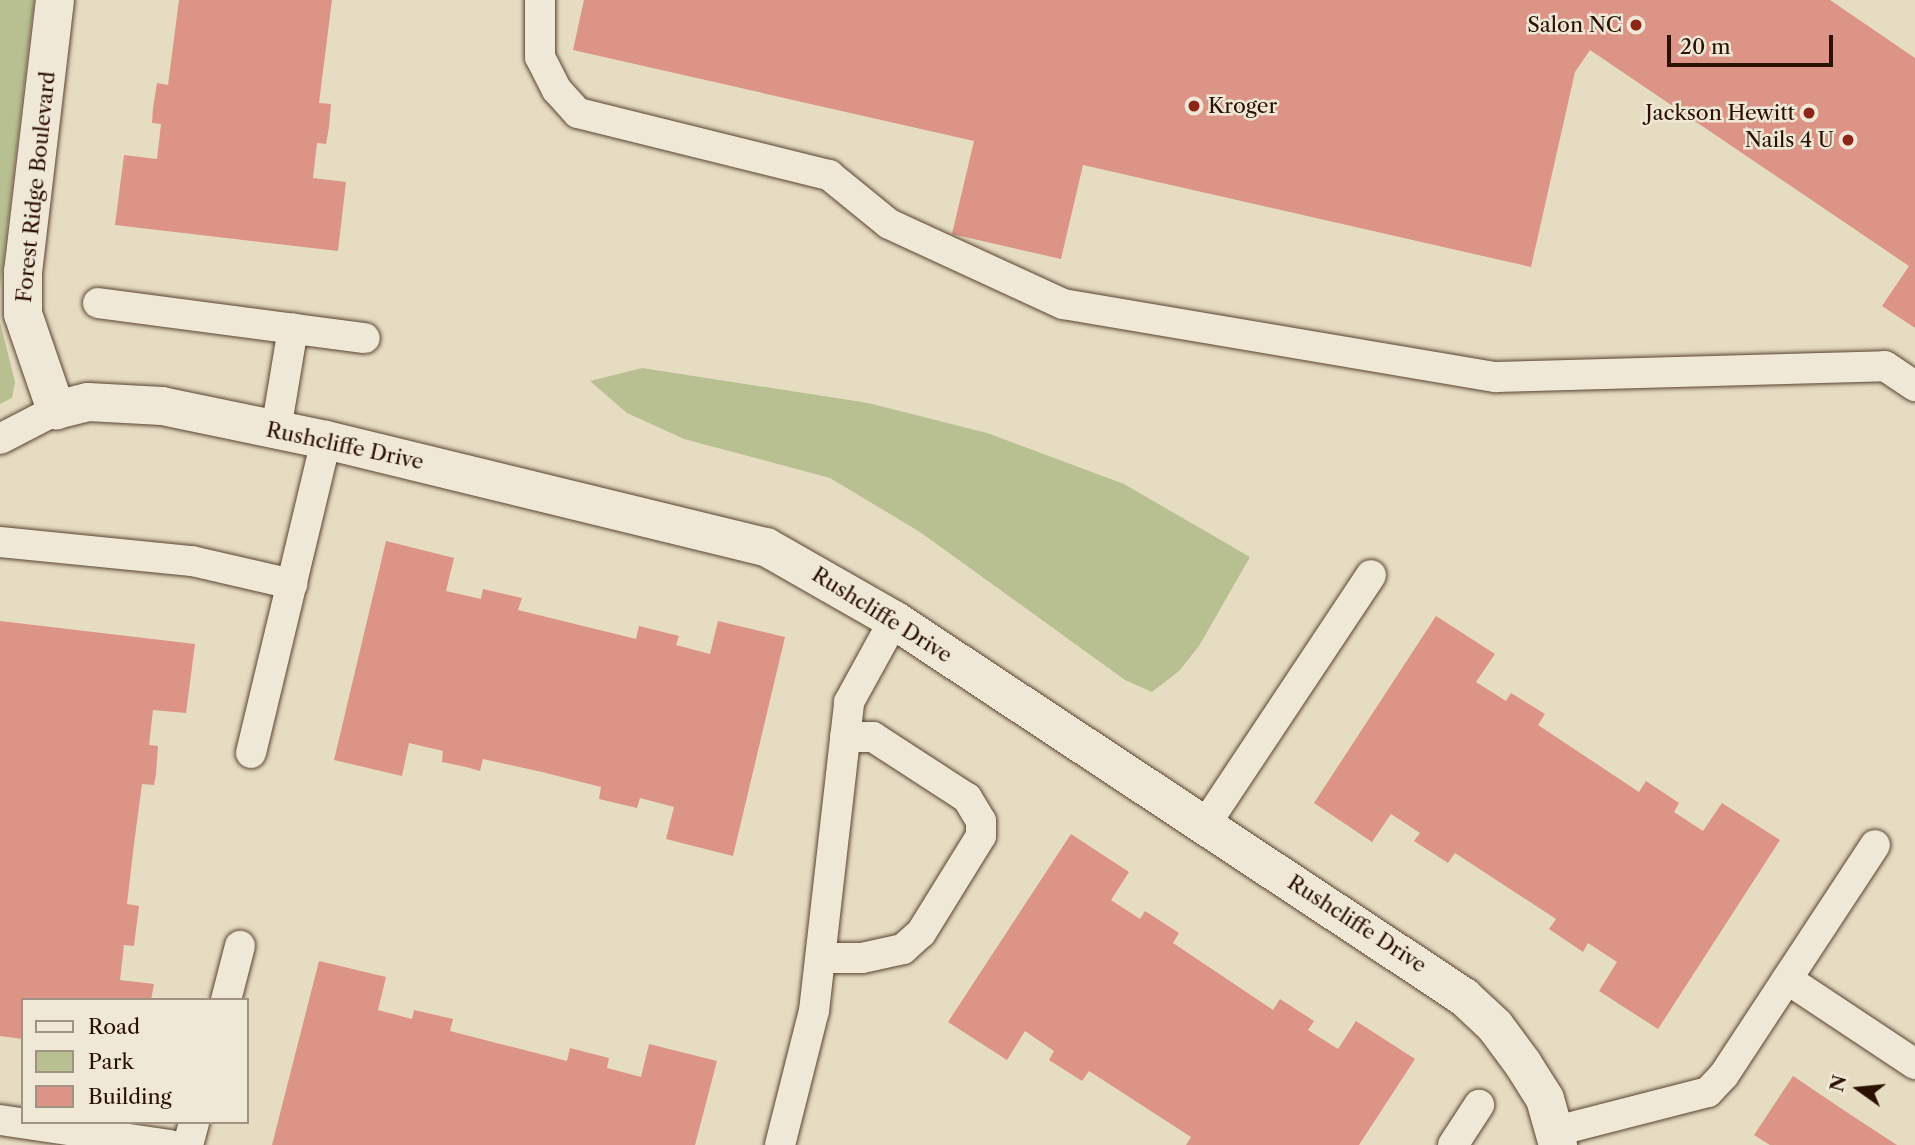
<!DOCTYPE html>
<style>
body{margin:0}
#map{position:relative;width:1915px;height:1145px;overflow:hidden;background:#e6dcc2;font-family:"Libre Caslon Text",serif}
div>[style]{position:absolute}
.green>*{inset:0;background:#b8bf91}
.building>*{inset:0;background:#dc9486}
.roads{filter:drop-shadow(0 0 2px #5a4330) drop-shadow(0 0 2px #5a4330)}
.lane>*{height:30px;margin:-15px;padding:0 15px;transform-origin:15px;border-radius:15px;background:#efe8d7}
.street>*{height:38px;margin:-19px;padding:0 19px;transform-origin:19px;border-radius:19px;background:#efe8d7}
.dots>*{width:19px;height:19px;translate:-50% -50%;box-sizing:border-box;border:4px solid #efe8d7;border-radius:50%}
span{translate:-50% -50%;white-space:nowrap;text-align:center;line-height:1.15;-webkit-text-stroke:5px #efe8d7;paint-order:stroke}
.poi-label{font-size:21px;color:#2c1000}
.right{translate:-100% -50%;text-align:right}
.left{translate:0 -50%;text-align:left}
.street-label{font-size:21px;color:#2c1000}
.legend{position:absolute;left:21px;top:998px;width:228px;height:126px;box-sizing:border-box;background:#efe8d7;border:2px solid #a19281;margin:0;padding:9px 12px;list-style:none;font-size:21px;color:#2c1000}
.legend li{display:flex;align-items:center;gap:14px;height:35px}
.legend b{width:35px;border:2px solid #a19281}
.north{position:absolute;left:1824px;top:1054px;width:70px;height:70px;-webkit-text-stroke:5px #efe8d7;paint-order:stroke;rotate:285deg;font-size:19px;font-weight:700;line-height:28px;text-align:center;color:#2c1000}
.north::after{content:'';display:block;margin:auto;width:24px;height:32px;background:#2c1000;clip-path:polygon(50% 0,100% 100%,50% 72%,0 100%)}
.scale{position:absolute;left:1667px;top:35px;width:166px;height:32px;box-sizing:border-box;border:4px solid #2c1000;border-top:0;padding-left:9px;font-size:21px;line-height:24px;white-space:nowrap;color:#2c1000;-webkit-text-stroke:5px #efe8d7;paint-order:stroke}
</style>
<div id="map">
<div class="green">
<i style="clip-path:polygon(0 0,34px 0,0 288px)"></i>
<i style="clip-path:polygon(0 322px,15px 382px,12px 398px,0 404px)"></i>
<i style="clip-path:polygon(642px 368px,868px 403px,987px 433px,1124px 484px,1250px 557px,1199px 646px,1179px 671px,1152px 692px,1125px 680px,920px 532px,830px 478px,684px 439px,627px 413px,590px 381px)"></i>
</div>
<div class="building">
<i style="clip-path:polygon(179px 0,332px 0,319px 103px,331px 104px,329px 127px,326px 144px,317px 143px,313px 178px,346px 182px,338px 251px,115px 225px,124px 155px,157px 159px,161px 124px,152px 123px,153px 108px,157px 83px,168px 85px)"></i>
<i style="clip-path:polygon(584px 0,1830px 0,1915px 58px,1915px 328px,1882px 306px,1909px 266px,1590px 50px,1575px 72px,1531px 267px,1083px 165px,1061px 259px,952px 234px,974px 141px,573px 50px)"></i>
<i style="clip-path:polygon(386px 541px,454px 558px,446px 591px,481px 599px,483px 589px,522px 598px,518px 610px,636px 639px,639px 626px,679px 636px,676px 645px,710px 654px,718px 621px,785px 637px,733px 856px,666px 839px,674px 807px,640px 798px,637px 808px,599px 799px,601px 787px,542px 772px,483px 759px,480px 771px,466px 767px,442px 762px,443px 751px,409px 743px,402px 776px,334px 760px)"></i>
<i style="clip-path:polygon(1436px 616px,1495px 654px,1476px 682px,1506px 701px,1511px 693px,1545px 714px,1538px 725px,1639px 792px,1646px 781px,1679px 803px,1674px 812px,1703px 831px,1722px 803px,1780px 840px,1658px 1029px,1599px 991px,1617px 962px,1588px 943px,1583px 952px,1549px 929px,1556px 919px,1455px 853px,1448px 863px,1414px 841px,1420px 833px,1391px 814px,1372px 842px,1314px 803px)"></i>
<i style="clip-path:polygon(0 621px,195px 644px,186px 713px,153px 710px,149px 745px,158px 746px,156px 774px,154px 785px,142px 784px,134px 844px,127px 904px,139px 906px,134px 946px,124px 945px,120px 980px,154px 984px,151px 1000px,23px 1000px,23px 1039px,0 1036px)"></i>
<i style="clip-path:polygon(1071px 834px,1129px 872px,1111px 900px,1140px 919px,1145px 911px,1179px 933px,1173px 943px,1273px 1010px,1280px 999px,1314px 1021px,1308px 1030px,1338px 1049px,1356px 1021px,1415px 1059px,1359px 1145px,1186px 1145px,1191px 1137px,1089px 1071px,1082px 1081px,1049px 1060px,1054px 1051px,1025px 1031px,1007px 1060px,948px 1022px)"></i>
<i style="clip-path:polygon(319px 961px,386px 977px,378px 1010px,412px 1019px,414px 1010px,453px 1019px,450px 1031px,567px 1061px,570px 1048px,609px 1058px,607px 1068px,641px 1077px,649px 1044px,717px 1061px,695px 1145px,272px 1145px)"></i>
<i style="clip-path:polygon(1793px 1076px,1851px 1115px,1897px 1145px,1770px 1145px,1754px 1135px)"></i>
</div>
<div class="roads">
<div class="lane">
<i style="left:540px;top:0;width:57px;rotate:90deg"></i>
<i style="left:540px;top:57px;width:37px;rotate:63deg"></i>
<i style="left:557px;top:90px;width:31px;rotate:48deg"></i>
<i style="left:578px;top:113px;width:259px;rotate:13.9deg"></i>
<i style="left:829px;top:175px;width:77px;rotate:39.2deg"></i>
<i style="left:889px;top:224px;width:192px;rotate:24.7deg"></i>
<i style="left:1063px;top:304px;width:439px;rotate:9.6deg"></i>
<i style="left:1496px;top:377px;width:389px;rotate:-1.6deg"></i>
<i style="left:1885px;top:366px;width:36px;rotate:34deg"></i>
<i style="left:98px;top:303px;width:269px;rotate:7.5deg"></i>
<i style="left:276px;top:430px;width:103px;rotate:-80.5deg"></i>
<i style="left:0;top:439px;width:63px;rotate:-27.4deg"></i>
<i style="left:0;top:542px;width:193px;rotate:5.7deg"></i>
<i style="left:192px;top:561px;width:103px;rotate:13deg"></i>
<i style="left:251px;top:753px;width:322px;rotate:-76.5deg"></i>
<i style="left:1205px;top:825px;width:300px;rotate:-56.4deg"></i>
<i style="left:821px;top:958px;width:41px"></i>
<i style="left:862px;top:958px;width:42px;rotate:-12.4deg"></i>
<i style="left:903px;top:949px;width:24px;rotate:-42deg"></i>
<i style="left:921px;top:933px;width:114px;rotate:-58.3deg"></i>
<i style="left:981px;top:836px;width:15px;rotate:-90deg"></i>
<i style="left:981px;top:821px;width:27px;rotate:-121deg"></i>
<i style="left:967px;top:798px;width:112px;rotate:-147deg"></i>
<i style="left:873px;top:737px;width:28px;rotate:180deg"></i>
<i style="left:1787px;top:979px;width:154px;rotate:33.6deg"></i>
<i style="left:226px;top:1000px;width:56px;rotate:-75.5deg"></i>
<i style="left:0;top:1120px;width:172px;rotate:8.4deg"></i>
<i style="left:1556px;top:1131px;width:157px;rotate:-14.4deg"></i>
<i style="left:1708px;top:1092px;width:23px;rotate:-47deg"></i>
<i style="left:1724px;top:1075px;width:275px;rotate:-56.7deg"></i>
<i style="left:188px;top:1145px;width:24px;rotate:-75deg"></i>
<i style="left:780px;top:1145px;width:138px;rotate:-75.8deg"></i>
<i style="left:814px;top:1011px;width:311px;rotate:-83.5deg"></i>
<i style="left:849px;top:702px;width:94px;rotate:-61.2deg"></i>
<i style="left:1453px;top:1145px;width:48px;rotate:-57deg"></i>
</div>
<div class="street">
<i style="left:55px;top:0;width:273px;rotate:96.7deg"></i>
<i style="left:23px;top:271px;width:43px;rotate:90deg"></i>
<i style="left:23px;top:314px;width:102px;rotate:71deg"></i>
<i style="left:56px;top:410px;width:33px;rotate:-14deg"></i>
<i style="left:88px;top:402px;width:74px;rotate:3.1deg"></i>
<i style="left:162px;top:406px;width:167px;rotate:11.7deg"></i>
<i style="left:326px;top:440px;width:453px;rotate:13.7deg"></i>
<i style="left:766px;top:547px;width:147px;rotate:29.7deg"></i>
<i style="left:894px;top:620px;width:683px;rotate:33.48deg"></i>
<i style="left:1464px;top:997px;width:42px;rotate:43.1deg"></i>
<i style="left:1495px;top:1026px;width:47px;rotate:53.6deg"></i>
<i style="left:1523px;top:1064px;width:41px;rotate:57.8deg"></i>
<i style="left:1545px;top:1099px;width:48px;rotate:74.2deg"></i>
</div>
</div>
<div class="dots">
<i style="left:1636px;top:25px;background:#8f2418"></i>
<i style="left:1194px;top:106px;background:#8f2418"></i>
<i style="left:1809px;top:113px;background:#8f2418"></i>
<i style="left:1848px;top:140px;background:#8f2418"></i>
</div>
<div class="poi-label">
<span class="right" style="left:1622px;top:25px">Salon NC</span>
<span class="left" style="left:1208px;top:106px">Kroger</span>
<span class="right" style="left:1795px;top:113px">Jackson Hewitt</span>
<span class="right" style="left:1834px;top:140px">Nails 4 U</span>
</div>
<div class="street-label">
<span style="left:36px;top:187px;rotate:-84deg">Forest Ridge Boulevard</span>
<span style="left:345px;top:446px;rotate:12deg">Rushcliffe Drive</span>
<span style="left:882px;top:615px;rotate:32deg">Rushcliffe Drive</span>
<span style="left:1357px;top:924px;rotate:33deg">Rushcliffe Drive</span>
</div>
<ul class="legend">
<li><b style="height:9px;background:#efe8d7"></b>Road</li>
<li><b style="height:19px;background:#b8bf91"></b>Park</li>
<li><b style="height:19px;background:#dc9486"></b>Building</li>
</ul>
<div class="north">N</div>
<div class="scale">20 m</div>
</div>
